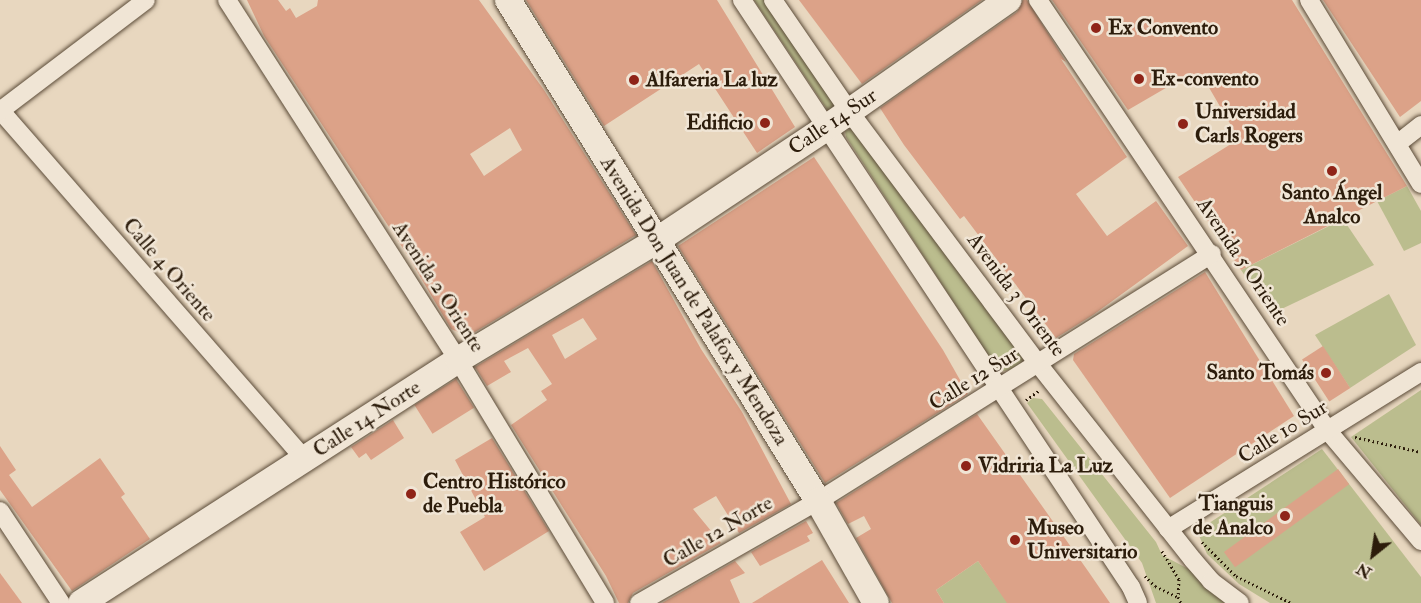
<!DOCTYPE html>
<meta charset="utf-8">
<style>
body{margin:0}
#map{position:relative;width:1421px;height:603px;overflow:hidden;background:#e8d7bf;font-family:"IM FELL Double Pica",serif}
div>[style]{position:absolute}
.green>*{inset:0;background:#bbbd8e}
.building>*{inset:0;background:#dca288;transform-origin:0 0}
.path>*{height:3px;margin-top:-1.5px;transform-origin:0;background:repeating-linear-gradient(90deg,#2c1c0b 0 1.5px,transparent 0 4.5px)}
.roads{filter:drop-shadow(0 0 2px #5b4b38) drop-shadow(0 0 2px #5b4b38)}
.minor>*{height:18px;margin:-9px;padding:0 9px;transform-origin:9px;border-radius:9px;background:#f0e5d5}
.secondary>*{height:26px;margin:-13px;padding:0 13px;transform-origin:13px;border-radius:13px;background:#f0e5d5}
.dots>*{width:16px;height:16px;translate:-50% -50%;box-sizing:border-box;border:3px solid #f0e5d5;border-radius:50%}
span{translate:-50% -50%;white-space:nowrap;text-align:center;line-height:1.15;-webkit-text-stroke:5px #f0e5d5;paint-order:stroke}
.poi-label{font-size:21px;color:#2c1c0b;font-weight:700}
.left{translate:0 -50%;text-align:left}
.right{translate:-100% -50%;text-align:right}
.street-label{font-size:21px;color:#2c1c0b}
.north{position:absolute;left:1343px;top:525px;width:60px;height:60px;-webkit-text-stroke:4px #f0e5d5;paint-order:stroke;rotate:210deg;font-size:16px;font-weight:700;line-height:24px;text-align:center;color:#2c1c0b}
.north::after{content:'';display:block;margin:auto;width:21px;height:27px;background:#2c1c0b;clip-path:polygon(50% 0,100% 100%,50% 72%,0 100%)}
</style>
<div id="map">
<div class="green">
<i style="clip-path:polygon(754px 0,764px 0,837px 105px,828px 111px)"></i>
<i style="clip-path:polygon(853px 128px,1025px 352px,1023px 361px,1018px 367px,1005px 371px,997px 369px,846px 137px,845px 131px)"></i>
<i style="clip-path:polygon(1407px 186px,1421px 211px,1421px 243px,1404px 251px,1377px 201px)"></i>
<i style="clip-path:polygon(1343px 219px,1374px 265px,1271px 314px,1241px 270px)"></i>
<i style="clip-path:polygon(1389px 294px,1416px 345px,1350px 388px,1315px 335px)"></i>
<i style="clip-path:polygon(1421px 390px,1421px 525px,1351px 437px)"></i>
<i style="clip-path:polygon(1033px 398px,1042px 399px,1156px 542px,1162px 555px,1196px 573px,1231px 603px,1156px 603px,1142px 563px,1027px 403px)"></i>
<i style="clip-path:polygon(1322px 449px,1421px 577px,1421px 603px,1270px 603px,1239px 584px,1207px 554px,1197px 531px)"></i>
<i style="clip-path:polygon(978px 561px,1008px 603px,944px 603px,936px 590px)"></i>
</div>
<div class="building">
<i style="clip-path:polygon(evenodd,247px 0,278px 0,286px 11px,290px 8px,296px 18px,317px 6px,318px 0,479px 0,544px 90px,636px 235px,465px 338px,461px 333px,451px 329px,408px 256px,264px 36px,247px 0,510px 128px,522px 150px,484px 176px,470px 154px,510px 128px)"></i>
<i style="clip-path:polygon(526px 0,717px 0,795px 127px,757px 153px,699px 64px,604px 126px)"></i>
<i style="clip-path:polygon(799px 0,982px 0,862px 84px)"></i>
<i style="clip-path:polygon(1023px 0,1027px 0,1066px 62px,1061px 59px,1127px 157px,1076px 194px,1107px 236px,1156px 201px,1188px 246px,1093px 315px,1056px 338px,964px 216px,960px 219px,904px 145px,880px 108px,1017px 12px)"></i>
<i style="clip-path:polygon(1052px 0,1292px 0,1407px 186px,1241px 270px,1178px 177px,1239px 139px,1204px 79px,1189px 88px,1183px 78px,1128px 110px)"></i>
<i style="clip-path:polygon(1323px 0,1421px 0,1421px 101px,1400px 117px)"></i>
<i style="clip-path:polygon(814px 157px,943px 350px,968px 394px,825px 483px,678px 246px)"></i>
<i style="clip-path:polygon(evenodd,652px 261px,701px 349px,742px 412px,791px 504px,739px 533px,716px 496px,693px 509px,721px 543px,633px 593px,628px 603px,619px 603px,606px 576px,511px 425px,547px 400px,541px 391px,552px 384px,528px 348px,504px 361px,511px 372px,487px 386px,475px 367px,652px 261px,583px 318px,597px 339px,565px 359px,552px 335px,583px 318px)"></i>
<i style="clip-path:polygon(1205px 272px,1294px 416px,1170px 498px,1073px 360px,1074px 354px)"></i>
<i style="left:1323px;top:346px;width:50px;height:25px;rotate:57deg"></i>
<i style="left:456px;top:379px;width:34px;height:49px;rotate:58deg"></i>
<i style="clip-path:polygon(977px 414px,1088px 571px,1110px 603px,1007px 603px,978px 561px,936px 590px,944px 603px,892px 603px,856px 538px,871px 529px,864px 516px,848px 524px,836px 503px)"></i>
<i style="clip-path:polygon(393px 420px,404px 438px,371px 460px,366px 453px,359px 458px,351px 447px)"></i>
<i style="clip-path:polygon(492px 438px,549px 531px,484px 571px,460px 532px,485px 517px,455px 460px)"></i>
<i style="clip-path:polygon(0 446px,16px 470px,9px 475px,32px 507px,100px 458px,125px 494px,121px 497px,150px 539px,72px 591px,0 490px)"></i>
<i style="left:1338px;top:469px;width:19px;height:141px;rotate:54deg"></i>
<i style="clip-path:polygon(806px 521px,813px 533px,807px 536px,810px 541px,760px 566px,751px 552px)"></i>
<i style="clip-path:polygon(822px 560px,849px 603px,752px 603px)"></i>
<i style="clip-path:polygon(735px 561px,745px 573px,730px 580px,740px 603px,662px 603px)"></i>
<i style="clip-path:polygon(0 573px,22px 603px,0 603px)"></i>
</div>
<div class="path">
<i style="left:1026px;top:400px;width:17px;rotate:-36deg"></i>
<i style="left:1355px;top:437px;width:68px;rotate:12.8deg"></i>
<i style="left:1202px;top:542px;width:48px;rotate:45deg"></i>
<i style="left:1236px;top:576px;width:61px;rotate:26.1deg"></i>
<i style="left:1162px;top:551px;width:33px;rotate:59deg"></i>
<i style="left:1179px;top:579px;width:18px;rotate:93deg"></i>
<i style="left:1145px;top:576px;width:14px;rotate:45deg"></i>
<i style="left:1155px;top:586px;width:25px;rotate:26deg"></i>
<i style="left:1178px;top:597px;width:7px;rotate:63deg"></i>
</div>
<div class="roads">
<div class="minor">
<i style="left:227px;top:0;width:428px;rotate:57.3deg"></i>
<i style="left:458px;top:360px;width:284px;rotate:58.8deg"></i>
<i style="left:742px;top:0;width:704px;rotate:56.47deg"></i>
<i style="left:1131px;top:587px;width:17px;rotate:66deg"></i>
<i style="left:773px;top:0;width:135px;rotate:55.6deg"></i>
<i style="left:849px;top:111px;width:317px;rotate:53.2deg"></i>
<i style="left:1039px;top:365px;width:248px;rotate:51.7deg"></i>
<i style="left:1193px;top:560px;width:28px;rotate:49deg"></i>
<i style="left:1211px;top:581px;width:36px;rotate:37deg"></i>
<i style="left:1038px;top:0;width:519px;rotate:56.07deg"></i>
<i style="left:1328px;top:431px;width:144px;rotate:49.8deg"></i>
<i style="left:1309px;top:0;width:215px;rotate:58.7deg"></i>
<i style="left:0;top:110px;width:463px;rotate:48.9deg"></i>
<i style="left:0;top:111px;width:183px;rotate:-37.2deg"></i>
<i style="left:1397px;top:144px;width:31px;rotate:-38deg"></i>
<i style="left:0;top:511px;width:110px;rotate:56.5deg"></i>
<i style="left:1168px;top:529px;width:298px;rotate:-31.8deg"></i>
<i style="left:639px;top:603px;width:206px;rotate:-29.7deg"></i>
<i style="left:818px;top:501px;width:465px;rotate:-32.1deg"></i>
</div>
<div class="secondary">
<i style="left:508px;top:0;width:589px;rotate:58.25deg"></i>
<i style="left:818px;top:501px;width:117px;rotate:60.4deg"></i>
<i style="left:81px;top:603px;width:449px;rotate:-32.8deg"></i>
<i style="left:458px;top:360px;width:231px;rotate:-31deg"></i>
<i style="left:656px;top:241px;width:204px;rotate:-33.6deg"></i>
<i style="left:826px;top:128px;width:223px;rotate:-35.1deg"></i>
</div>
</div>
<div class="dots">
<i style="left:1096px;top:28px;background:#8f2418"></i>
<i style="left:1139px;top:79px;background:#8f2418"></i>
<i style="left:634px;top:80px;background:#8f2418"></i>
<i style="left:765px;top:123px;background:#8f2418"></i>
<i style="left:1183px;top:124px;background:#8f2418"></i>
<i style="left:1332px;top:171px;background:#8f2418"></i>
<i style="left:1326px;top:373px;background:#8f2418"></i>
<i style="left:966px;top:466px;background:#8f2418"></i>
<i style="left:411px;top:494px;background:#8f2418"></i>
<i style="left:1285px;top:516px;background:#8f2418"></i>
<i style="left:1015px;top:540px;background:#8f2418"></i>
</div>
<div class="poi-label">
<span class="left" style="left:1108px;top:28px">Ex Convento</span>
<span class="left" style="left:1151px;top:79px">Ex-convento</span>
<span class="left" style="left:646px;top:80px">Alfareria La luz</span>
<span class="left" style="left:1195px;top:124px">Universidad<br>Carls Rogers</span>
<span class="right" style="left:753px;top:123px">Edificio</span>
<span style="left:1332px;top:205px">Santo Ángel<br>Analco</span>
<span class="right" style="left:1314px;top:373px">Santo Tomás</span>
<span class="left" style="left:978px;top:466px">Vidriria La Luz</span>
<span class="left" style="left:423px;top:494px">Centro Histórico<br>de Puebla</span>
<span class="right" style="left:1273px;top:516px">Tianguis<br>de Analco</span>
<span class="left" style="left:1027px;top:540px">Museo<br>Universitario</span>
</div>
<div class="street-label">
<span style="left:833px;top:122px;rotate:-34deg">Calle 14 Sur</span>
<span style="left:1243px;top:262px;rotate:56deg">Avenida 5 Oriente</span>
<span style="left:169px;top:270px;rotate:49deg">Calle 4 Oriente</span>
<span style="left:438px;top:287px;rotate:57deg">Avenida 2 Oriente</span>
<span style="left:1016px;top:295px;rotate:53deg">Avenida 3 Oriente</span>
<span style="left:694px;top:301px;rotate:58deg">Avenida Don Juan de Palafox y Mendoza</span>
<span style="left:974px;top:379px;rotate:-32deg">Calle 12 Sur</span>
<span style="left:367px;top:419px;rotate:-33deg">Calle 14 Norte</span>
<span style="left:1283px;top:432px;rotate:-32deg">Calle 10 Sur</span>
<span style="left:718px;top:532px;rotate:-30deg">Calle 12 Norte</span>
</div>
<div class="north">N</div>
</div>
